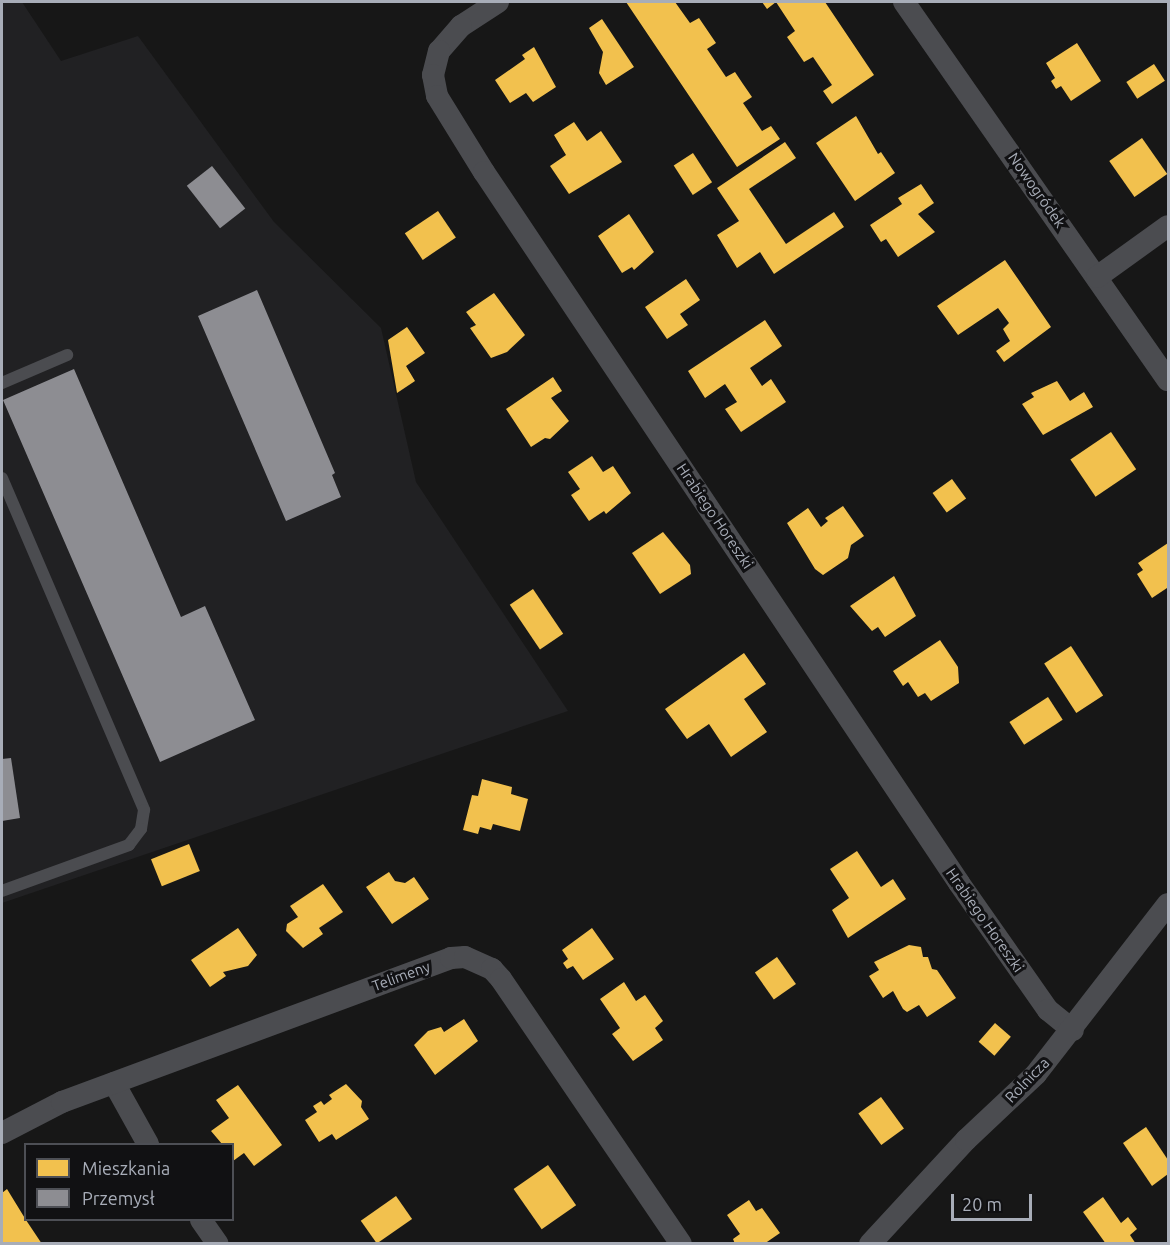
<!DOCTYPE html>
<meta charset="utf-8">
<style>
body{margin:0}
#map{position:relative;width:1170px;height:1245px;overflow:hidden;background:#171717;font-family:Ubuntu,sans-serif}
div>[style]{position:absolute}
.built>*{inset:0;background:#212123}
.homes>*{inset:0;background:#f2c14e;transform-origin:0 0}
.industry>*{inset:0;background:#8d8d92;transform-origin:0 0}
.service>*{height:12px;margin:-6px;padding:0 6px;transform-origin:6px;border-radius:6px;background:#4b4c50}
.minor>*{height:22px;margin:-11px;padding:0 11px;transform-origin:11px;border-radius:11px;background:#4b4c50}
span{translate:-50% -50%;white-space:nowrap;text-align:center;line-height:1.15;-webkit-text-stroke:6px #111113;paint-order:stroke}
.street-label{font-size:15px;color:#a8adb8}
.frame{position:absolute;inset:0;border:3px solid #a8adb8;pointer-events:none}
.legend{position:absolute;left:24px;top:1143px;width:210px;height:78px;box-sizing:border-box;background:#111113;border:2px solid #4d4f55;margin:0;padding:8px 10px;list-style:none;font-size:18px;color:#a8adb8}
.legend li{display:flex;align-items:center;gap:12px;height:30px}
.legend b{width:30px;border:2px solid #4d4f55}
.scale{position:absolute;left:951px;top:1194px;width:81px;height:27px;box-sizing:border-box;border:3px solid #a8adb8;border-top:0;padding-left:8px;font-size:18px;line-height:21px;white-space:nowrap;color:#a8adb8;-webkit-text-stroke:4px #111113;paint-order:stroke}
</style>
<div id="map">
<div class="built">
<i style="clip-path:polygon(2px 2px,22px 2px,61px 61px,138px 36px,274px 222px,381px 328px,416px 482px,568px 711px,2px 903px)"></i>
</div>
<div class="homes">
<i style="clip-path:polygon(626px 2px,675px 2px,690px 23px,699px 18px,716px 43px,707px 49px,726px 77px,735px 72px,743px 84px,752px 97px,743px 103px,762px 131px,771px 126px,780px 139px,737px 167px)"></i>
<i style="clip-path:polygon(762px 2px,825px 2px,874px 75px,832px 104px,823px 91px,832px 85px,813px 57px,804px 62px,787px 37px,795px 31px,776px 2px,767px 9px)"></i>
<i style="clip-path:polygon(602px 19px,634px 67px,606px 85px,599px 73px,603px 52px,589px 28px)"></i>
<i style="clip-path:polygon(1077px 43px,1101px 81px,1071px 101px,1061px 86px,1056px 89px,1051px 81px,1055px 78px,1046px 63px)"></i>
<i style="clip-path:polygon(534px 47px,556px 87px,533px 102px,526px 93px,510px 103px,495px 80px,525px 59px,522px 55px)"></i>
<i style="left:1154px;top:64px;width:20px;height:33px;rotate:57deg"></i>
<i style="clip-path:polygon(856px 116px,878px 154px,881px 152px,895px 173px,855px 201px,816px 143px)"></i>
<i style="clip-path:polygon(574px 122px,587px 141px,601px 131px,622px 162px,569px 194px,550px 166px,566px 155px,554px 135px)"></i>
<i style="left:1142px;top:138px;width:44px;height:40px;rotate:55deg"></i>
<i style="clip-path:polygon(785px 142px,796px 158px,749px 189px,786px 244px,834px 212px,844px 227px,774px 274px,760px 252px,737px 268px,717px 235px,739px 221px,717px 188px)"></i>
<i style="left:693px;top:153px;width:35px;height:23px;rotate:57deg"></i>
<i style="clip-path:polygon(921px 184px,934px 203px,918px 214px,935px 232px,898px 257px,886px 239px,881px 242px,870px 225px,902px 204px,898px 198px)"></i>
<i style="left:438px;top:211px;width:32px;height:40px;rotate:56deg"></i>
<i style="clip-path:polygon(629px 214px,654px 252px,634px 270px,632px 267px,622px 273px,598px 236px)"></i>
<i style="clip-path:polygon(1005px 260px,1051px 327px,1004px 362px,996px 351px,1010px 341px,1003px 329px,1009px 323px,998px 308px,958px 335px,937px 306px)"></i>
<i style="clip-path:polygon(686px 279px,700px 300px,680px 314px,688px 325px,667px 339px,645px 307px)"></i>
<i style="clip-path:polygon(494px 293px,525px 335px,507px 352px,491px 358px,470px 328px,476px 325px,466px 312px)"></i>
<i style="clip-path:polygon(765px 320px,782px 346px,750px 368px,762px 386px,771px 379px,786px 402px,741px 432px,725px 409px,737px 402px,725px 384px,705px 398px,688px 371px)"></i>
<i style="clip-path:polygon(407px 327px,425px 353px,406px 366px,415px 381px,397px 393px,388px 340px)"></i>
<i style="clip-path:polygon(553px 377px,562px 391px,551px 398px,569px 421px,550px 439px,545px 438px,531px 447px,506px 409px)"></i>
<i style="clip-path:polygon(1057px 381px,1070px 401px,1084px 392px,1093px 407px,1043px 435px,1022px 404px,1034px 397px,1031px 393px)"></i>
<i style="left:1111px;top:432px;width:45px;height:49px;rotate:56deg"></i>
<i style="clip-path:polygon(592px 456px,603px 472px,613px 466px,631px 493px,606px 514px,604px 511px,589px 521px,571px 495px,580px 489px,568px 472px)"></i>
<i style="left:952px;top:479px;width:24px;height:24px;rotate:54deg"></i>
<i style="clip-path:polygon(843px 506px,864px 536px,851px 545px,848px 558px,823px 575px,815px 569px,787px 523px,808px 508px,821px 527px,828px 521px,825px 518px)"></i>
<i style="clip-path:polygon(663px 532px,690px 565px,691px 574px,660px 594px,632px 553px)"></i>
<i style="clip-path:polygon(1168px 543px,1168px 591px,1167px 588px,1152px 598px,1137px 574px,1143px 570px,1138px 563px)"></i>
<i style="clip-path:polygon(894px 576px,916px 616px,885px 637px,878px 627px,872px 631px,850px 606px)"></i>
<i style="left:533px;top:589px;width:54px;height:28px;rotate:56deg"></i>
<i style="clip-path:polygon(940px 640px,958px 667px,959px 683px,931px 701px,925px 693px,918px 697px,908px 682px,903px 686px,893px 671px)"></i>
<i style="left:1071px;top:646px;width:59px;height:32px;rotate:57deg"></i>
<i style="clip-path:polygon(744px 653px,766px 684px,744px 699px,767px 732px,731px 757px,709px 724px,687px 739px,665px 709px)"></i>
<i style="left:1048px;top:697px;width:27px;height:46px;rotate:57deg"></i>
<i style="clip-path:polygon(482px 779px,512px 787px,511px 794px,528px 799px,520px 831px,493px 824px,491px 830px,480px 827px,478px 834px,463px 830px,472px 795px,478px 796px)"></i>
<i style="left:189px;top:844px;width:29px;height:41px;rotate:68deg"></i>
<i style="clip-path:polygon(857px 851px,881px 887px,893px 879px,906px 899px,848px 938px,832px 910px,849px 898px,830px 869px)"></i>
<i style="clip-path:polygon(389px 872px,395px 881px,405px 883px,414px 877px,429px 899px,392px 924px,366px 887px)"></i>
<i style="clip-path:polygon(323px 884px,343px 912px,319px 928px,323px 934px,303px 948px,286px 931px,287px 924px,298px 917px,290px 906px)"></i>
<i style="clip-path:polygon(238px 928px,257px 955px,248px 966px,223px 972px,226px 976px,210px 987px,191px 960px)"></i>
<i style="clip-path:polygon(592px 928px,614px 959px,583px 980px,573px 966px,567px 969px,563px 963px,568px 959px,562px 950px)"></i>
<i style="clip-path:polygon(909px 945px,921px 947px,923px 957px,928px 957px,932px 969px,937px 970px,956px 998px,927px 1017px,919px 1005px,907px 1012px,903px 1009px,893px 991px,883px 998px,869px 976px,879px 970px,874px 962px)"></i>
<i style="left:777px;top:957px;width:33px;height:27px;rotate:55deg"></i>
<i style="clip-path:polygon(624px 982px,636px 1001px,645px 995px,663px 1021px,655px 1028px,663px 1040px,633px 1061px,612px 1034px,620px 1028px,600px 999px)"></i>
<i style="clip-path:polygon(464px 1019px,478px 1041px,435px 1075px,414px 1045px,428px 1031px,441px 1027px,444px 1032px)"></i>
<i style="left:995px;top:1023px;width:21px;height:25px;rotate:41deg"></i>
<i style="clip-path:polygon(346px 1084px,362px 1101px,361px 1107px,369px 1119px,336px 1140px,332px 1134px,319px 1142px,305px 1120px,317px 1112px,313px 1106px,321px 1101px,324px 1105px,332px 1099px,329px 1095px)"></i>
<i style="clip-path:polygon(238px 1085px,282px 1145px,254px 1166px,244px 1153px,233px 1161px,232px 1144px,222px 1144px,211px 1131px,229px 1118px,216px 1100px)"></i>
<i style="left:881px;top:1097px;width:39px;height:28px;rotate:54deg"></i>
<i style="clip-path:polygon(1146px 1127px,1168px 1160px,1168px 1174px,1152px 1186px,1123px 1143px)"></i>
<i style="left:548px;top:1165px;width:49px;height:42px;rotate:55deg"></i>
<i style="clip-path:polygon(7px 1189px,26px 1220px,42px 1244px,2px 1244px,2px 1193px)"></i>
<i style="left:396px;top:1196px;width:28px;height:43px;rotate:55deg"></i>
<i style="clip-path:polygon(1103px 1197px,1121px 1223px,1128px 1217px,1137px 1229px,1130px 1235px,1136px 1244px,1106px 1244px,1083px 1212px)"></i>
<i style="clip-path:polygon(749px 1200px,756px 1211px,762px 1208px,780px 1233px,764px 1244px,735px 1244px,733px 1239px,740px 1234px,727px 1215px)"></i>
</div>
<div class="industry">
<i style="left:212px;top:166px;width:54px;height:32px;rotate:52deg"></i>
<i style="clip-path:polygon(257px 290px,335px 473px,332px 475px,341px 497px,286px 521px,198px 316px)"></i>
<i style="clip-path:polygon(74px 369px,181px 617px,205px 606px,255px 720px,160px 762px,3px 400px)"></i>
<i style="clip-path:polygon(11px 758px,20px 818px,2px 821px,2px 759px)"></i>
</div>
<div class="service">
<i style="left:2px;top:383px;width:71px;rotate:-23.3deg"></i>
<i style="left:2px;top:478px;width:361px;rotate:66.8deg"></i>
<i style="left:144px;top:810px;width:19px;rotate:99deg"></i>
<i style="left:141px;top:829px;width:20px;rotate:127deg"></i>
<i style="left:129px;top:845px;width:135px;rotate:160.1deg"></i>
</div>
<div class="minor">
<i style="left:498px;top:2px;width:44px;rotate:147deg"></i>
<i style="left:461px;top:26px;width:33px;rotate:131deg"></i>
<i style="left:439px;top:51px;width:25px;rotate:104deg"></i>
<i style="left:433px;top:75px;width:21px;rotate:79deg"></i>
<i style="left:437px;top:96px;width:89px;rotate:58.3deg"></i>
<i style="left:484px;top:172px;width:855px;rotate:56.25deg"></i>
<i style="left:959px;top:883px;width:155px;rotate:55deg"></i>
<i style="left:1048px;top:1010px;width:32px;rotate:39deg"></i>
<i style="left:904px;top:2px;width:461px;rotate:55.1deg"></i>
<i style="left:1097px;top:277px;width:87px;rotate:-35.7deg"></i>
<i style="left:114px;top:1083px;width:70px;rotate:60.9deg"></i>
<i style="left:2px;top:1133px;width:68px;rotate:-27.3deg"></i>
<i style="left:62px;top:1102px;width:415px;rotate:-20.3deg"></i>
<i style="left:451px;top:958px;width:14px;rotate:-4deg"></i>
<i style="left:465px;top:957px;width:30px;rotate:24deg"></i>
<i style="left:492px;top:969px;width:13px;rotate:48deg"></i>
<i style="left:501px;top:979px;width:320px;rotate:55.8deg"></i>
<i style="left:201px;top:1220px;width:29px;rotate:55deg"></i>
<i style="left:870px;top:1244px;width:142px;rotate:-47.3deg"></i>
<i style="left:966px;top:1140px;width:96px;rotate:-43.3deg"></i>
<i style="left:1036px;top:1074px;width:215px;rotate:-52.2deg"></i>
</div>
<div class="street-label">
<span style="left:1037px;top:190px;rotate:55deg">Nowogródek</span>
<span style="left:715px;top:516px;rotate:56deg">Hrabiego Horeszki</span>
<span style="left:985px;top:920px;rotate:55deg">Hrabiego Horeszki</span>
<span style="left:401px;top:976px;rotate:-20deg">Telimeny</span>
<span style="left:1027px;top:1080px;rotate:-46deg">Rolnicza</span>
</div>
<div class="frame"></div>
<ul class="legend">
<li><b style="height:16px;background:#f2c14e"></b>Mieszkania</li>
<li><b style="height:16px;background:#8d8d92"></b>Przemysł</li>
</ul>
<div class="scale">20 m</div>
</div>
